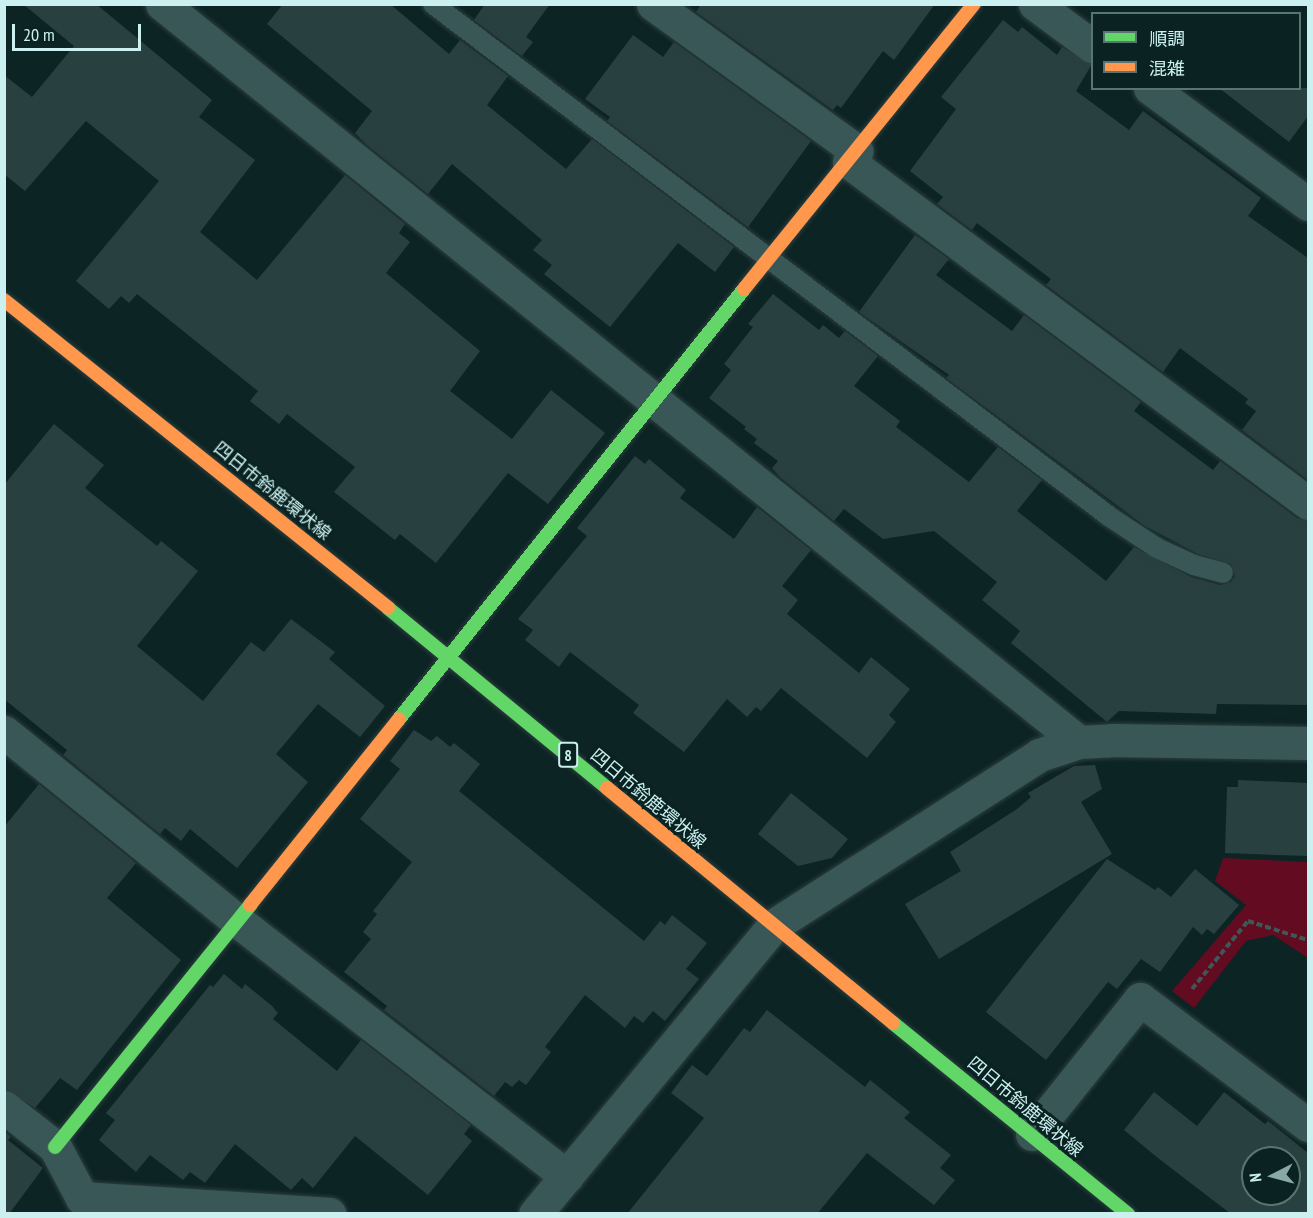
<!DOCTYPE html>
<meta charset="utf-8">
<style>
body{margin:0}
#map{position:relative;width:1313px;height:1218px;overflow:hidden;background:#0d2424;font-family:"PT Sans Narrow","Noto Sans JP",sans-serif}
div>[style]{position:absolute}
.green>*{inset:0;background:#620b21}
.building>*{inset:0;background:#294041}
.path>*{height:4px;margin-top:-2px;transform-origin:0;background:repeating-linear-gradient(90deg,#405757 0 6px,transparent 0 9px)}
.roads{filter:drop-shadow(0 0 2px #2c3f3f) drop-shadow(0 0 2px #2c3f3f)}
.lane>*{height:20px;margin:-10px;padding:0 10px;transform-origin:10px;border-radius:10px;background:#3a5757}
.street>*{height:33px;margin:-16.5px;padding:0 16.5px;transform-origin:16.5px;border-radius:16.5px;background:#3a5757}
.fast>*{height:14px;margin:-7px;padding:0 7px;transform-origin:7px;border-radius:7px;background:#63d668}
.slow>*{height:14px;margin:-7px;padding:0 7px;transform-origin:7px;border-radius:7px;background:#ff974d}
span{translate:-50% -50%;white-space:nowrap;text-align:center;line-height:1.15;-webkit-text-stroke:6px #0a2222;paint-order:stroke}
.shield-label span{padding:2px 4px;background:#0a2222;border:2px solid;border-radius:4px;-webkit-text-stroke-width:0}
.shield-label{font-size:16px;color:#ccf0f0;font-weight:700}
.street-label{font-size:18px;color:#ccf0f0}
.frame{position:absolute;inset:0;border:6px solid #ccf0f0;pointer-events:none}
.legend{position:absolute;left:1091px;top:12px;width:210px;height:78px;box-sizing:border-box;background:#0a2222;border:2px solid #587474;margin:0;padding:8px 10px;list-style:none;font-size:18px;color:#ccf0f0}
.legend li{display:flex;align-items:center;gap:12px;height:30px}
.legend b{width:30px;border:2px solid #587474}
.north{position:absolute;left:1241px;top:1146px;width:60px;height:60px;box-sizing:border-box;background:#0a2222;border:2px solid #587474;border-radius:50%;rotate:264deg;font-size:16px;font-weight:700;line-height:24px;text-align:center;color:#ccf0f0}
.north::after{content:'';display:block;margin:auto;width:21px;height:27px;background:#89a9a9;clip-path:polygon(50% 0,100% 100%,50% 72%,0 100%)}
.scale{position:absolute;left:12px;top:24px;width:129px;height:27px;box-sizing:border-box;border:3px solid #ccf0f0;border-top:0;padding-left:8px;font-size:18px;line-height:21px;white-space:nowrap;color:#ccf0f0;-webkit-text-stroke:4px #0a2222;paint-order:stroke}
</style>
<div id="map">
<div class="green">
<i style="clip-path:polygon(1223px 858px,1308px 862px,1308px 958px,1273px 935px,1246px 941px,1194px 1008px,1172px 991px,1246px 905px,1215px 881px)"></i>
</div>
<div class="building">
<i style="clip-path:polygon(23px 4px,96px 4px,212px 100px,199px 117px,255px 160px,200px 232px,257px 280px,345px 175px,405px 224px,399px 233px,410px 242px,386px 273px,480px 351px,450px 391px,512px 439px,551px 390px,605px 433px,548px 504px,508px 473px,436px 563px,400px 534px,395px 540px,334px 492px,355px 467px,287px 414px,279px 424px,250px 401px,258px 391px,137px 294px,129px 303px,121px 296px,109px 309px,76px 281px,159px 181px,86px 121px,25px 191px,4px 174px,4px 75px,32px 97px,74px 46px)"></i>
<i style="clip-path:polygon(283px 4px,390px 4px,449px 54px,460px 40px,508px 76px,487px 105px,566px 169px,592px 139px,734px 247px,715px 272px,678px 243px,610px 327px,544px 274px,552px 265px,533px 250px,542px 240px,452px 164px,428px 194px,368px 146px,355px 133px,372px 111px,267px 24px)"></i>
<i style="clip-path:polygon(485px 4px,550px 4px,526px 37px,533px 42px,522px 56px,474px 20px)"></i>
<i style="clip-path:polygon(701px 4px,935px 4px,894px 60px,883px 51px,841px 108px,837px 105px,833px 110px,696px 12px)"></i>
<i style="clip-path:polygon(1003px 20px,1018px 32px,1022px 27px,1057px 55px,1062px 47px,1092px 64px,1076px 91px,1129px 130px,1143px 111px,1261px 198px,1248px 216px,1308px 258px,1308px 480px,1242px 430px,1256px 411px,1245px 403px,1248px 399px,1180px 348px,1163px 372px,1046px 285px,1051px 279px,977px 223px,972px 230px,937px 204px,943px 197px,910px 171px,956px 109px,941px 97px)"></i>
<i style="clip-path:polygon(633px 35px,663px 57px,674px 42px,811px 141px,748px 227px,607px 121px,610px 117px,585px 99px)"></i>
<i style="clip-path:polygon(1219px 88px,1308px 88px,1308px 116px,1289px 142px)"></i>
<i style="clip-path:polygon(915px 235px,949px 259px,936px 275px,1012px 331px,1024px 315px,1141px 402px,1134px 411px,1213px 470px,1220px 461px,1297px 518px,1308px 521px,1308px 705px,1217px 704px,1216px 714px,1119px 711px,1107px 722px,1011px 643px,1020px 631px,982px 600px,997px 582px,934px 531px,883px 539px,844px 509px,834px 521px,780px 477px,772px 468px,778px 461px,754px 443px,757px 439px,744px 429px,746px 427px,709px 398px,731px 370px,724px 364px,753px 327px,748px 324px,773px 294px,819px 330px,823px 325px,839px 338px,845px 331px,878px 356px,854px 386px,900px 421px,896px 427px,969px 482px,998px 447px,1042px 480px,1017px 511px,1106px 581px,1134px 547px,1191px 577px,1220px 585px,1231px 582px,1235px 576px,1231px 564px,1198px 554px,1145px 526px,946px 378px,949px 375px,859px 312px)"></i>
<i style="clip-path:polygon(54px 424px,104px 465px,85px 488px,157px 546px,161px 541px,198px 571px,137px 646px,203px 701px,251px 642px,264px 652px,291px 619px,335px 652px,329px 659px,385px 706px,360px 737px,318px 704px,276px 754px,308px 782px,237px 868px,190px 829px,181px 841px,165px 828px,160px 834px,63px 755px,67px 750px,4px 699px,4px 485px)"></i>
<i style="clip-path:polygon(635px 456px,645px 464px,649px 459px,686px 490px,680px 498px,734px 539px,757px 507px,811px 550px,782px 586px,798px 600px,787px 614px,859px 673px,871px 657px,910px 689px,889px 715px,896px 722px,867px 758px,781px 688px,761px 711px,756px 707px,747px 717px,727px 699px,684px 752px,633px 713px,639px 705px,570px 652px,559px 667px,525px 640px,533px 630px,518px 619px,587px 536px,577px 528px)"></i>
<i style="clip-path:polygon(414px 730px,431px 741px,437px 736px,450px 747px,454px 743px,480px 764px,459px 791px,644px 941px,660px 921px,665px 925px,672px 915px,707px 943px,686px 969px,699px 979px,665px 1021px,653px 1011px,643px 1023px,634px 1016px,625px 1028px,585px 995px,545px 1047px,551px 1052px,526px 1085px,519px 1080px,512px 1087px,505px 1082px,494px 1096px,384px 1010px,387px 1006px,344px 972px,371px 939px,363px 932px,377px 914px,373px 911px,412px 862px,360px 819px,400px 769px,390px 761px)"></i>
<i style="clip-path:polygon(1095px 765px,1102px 789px,1081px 802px,1112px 854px,939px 959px,905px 904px,961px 871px,950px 852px,1017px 809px,1031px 797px,1028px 793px,1074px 766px)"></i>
<i style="clip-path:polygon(1238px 780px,1308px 783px,1308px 856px,1225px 853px,1227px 787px,1238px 787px)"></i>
<i style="clip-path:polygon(39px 784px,136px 863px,107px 898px,181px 960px,77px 1090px,60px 1078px,35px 1108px,4px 1089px,4px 827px)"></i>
<i style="clip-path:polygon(791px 793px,848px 839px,832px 858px,798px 866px,758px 834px)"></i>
<i style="clip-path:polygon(1107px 859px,1155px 890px,1158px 887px,1171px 897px,1195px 869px,1239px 905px,1214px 934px,1207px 929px,1202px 935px,1193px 927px,1160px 972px,1141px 959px,1117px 989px,1108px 982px,1046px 1060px,986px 1012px)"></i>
<i style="clip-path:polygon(224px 974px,242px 989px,245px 984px,272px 1006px,278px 1013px,273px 1019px,337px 1071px,361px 1040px,471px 1125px,464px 1134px,472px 1141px,428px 1195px,355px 1136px,313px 1188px,302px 1178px,291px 1190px,235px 1144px,205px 1183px,190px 1172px,183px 1180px,150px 1155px,136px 1172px,99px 1140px,115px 1120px,106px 1113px,210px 985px,213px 987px)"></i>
<i style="clip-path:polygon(767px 1010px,865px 1087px,870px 1080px,910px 1112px,904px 1118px,951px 1155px,940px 1168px,955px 1180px,934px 1205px,867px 1153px,817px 1214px,627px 1214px,704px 1118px,671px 1093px,692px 1065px,707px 1076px,744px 1028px,750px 1032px)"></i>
<i style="clip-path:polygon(evenodd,1154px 1092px,1197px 1126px,1224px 1092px,1265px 1124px,1268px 1121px,1308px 1153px,1308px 1214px,1231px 1214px,1158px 1158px,1124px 1130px,1154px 1092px,1253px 1158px,1289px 1158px,1289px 1194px,1253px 1194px,1253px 1158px)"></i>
<i style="clip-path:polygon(4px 1131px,11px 1137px,8px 1140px,43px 1168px,9px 1214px,4px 1214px)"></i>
</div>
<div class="path">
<i style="left:1192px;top:989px;width:88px;rotate:-50.5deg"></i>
<i style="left:1248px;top:921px;width:63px;rotate:17.6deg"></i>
</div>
<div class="roads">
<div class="lane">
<i style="left:433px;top:4px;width:849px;rotate:37.15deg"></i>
<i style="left:1110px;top:517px;width:56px;rotate:33.4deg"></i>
<i style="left:1157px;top:548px;width:41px;rotate:24.7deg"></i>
<i style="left:1194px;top:565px;width:30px;rotate:15deg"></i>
</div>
<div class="street">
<i style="left:162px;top:4px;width:1177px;rotate:38.83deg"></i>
<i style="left:653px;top:4px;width:251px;rotate:35.8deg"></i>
<i style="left:1035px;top:4px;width:71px;rotate:36.4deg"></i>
<i style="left:1150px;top:88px;width:196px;rotate:36.3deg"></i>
<i style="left:849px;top:162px;width:572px;rotate:36.61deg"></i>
<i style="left:4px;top:732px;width:302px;rotate:39deg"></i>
<i style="left:239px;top:922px;width:415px;rotate:37.8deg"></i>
<i style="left:4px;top:1107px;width:65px;rotate:38.1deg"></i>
<i style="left:55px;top:1147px;width:58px;rotate:62.1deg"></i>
<i style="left:1032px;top:1134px;width:173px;rotate:-51.3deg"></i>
<i style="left:1140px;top:999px;width:210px;rotate:36.9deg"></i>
<i style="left:82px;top:1198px;width:248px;rotate:3.7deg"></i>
<i style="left:535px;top:1214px;width:374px;rotate:-50.4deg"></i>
<i style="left:773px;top:926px;width:316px;rotate:-32.7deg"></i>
<i style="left:1039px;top:755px;width:42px;rotate:-18deg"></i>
<i style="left:1079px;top:742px;width:33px;rotate:-3deg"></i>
<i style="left:1112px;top:740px;width:196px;rotate:0.9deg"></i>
</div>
<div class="fast">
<i style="left:388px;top:608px;width:283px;rotate:39.4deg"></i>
<i style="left:399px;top:719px;width:551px;rotate:-51.26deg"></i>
<i style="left:893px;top:1023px;width:303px;rotate:39.1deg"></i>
<i style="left:55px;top:1147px;width:311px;rotate:-51.1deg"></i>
</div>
<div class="slow">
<i style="left:744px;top:289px;width:366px;rotate:-51.1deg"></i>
<i style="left:4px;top:300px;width:492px;rotate:38.7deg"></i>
<i style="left:607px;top:788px;width:370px;rotate:39.4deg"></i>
<i style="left:250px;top:905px;width:238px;rotate:-51.3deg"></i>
</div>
</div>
<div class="shield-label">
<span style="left:568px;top:755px">8</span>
</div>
<div class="street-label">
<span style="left:272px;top:491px;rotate:39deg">四日市鈴鹿環状線</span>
<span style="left:648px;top:799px;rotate:40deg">四日市鈴鹿環状線</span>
<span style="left:1025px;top:1107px;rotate:40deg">四日市鈴鹿環状線</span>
</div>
<div class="frame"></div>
<ul class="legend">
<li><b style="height:8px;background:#63d668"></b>順調</li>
<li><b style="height:8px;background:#ff974d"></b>混雑</li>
</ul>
<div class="north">N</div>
<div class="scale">20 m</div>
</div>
